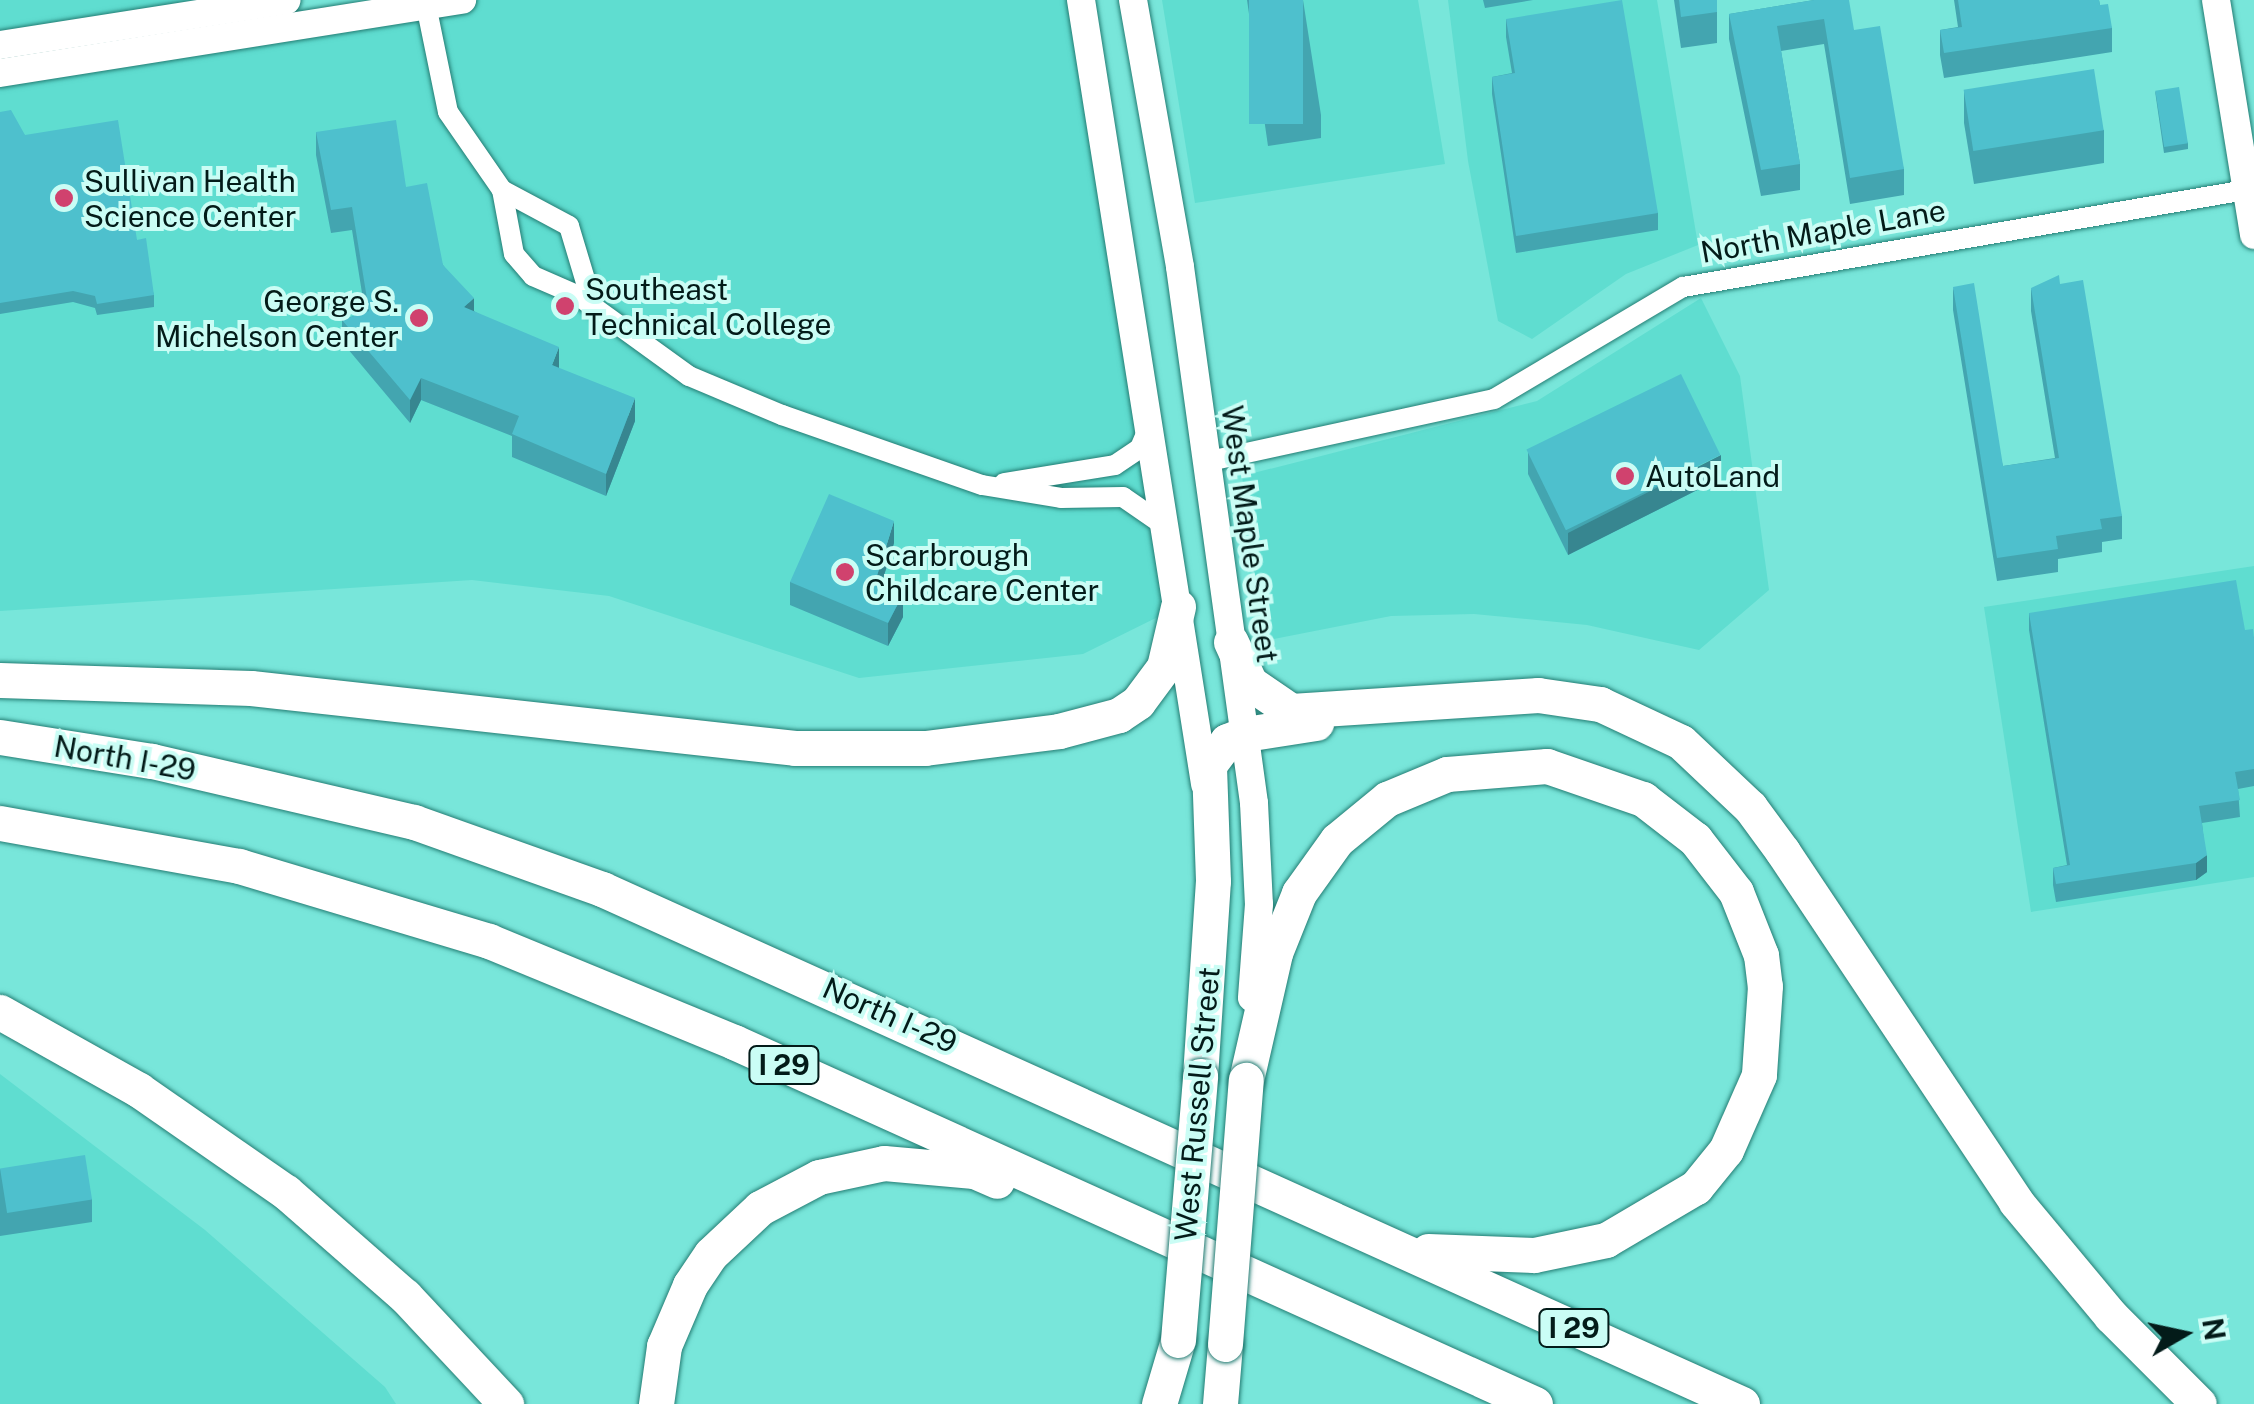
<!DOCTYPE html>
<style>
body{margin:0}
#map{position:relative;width:2254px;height:1404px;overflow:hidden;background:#78e6da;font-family:"Public Sans",sans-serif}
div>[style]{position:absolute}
.built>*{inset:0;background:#5fddd0}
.roads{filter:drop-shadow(0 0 2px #247d74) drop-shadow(0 0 2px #247d74)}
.street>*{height:20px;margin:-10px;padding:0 10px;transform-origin:10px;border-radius:10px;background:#fff}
.secondary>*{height:28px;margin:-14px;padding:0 14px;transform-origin:14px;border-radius:14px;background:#fff}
.highway>*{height:35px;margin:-17.5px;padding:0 17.5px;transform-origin:17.5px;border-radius:17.5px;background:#fff}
.bridges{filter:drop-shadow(0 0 2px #247d74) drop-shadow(0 0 2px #247d74)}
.highway-bridge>*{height:35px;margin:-17.5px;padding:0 17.5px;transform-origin:17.5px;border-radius:17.5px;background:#fff}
.wall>*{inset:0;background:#43a5b0}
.shaded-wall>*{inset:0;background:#378690}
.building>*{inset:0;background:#4ec0cd;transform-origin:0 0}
.dots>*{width:28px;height:28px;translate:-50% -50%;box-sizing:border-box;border:5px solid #cafdf5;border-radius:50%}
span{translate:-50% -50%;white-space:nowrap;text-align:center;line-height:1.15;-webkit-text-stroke:8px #cafdf5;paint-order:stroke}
.shield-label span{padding:2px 8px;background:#cafdf5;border:2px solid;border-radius:8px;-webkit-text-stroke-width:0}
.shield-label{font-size:28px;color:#031b19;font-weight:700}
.poi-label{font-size:30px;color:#031b19}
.left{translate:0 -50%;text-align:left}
.right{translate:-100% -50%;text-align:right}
.street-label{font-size:30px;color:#031b19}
.north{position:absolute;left:2134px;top:1284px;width:100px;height:100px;-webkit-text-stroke:8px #cafdf5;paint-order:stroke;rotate:81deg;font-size:28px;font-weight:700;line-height:40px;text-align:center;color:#031b19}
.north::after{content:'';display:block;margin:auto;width:35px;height:45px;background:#031b19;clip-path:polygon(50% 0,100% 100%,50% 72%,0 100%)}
</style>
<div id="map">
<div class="built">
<i style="clip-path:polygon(0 0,255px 0,260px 31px,467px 0,1082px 0,1178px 607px,1083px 654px,859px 678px,609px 596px,472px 580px,0 611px)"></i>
<i style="clip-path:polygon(1162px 0,1418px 0,1445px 164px,1195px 203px)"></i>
<i style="clip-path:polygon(1448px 0,1657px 0,1698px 245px,1626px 274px,1532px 339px,1498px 321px,1468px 161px)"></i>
<i style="clip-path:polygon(1701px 298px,1740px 376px,1769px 590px,1699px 650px,1587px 625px,1474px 614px,1391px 616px,1263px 641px,1242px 476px,1537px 401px)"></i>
<i style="clip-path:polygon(2254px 566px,2254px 877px,2031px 912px,1984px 607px)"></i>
<i style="clip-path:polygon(0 1074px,205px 1230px,385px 1387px,396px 1404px,0 1404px)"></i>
</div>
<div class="roads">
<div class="street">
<i style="left:425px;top:0;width:114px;rotate:78.4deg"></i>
<i style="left:448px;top:112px;width:95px;rotate:55.3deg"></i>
<i style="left:502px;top:190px;width:65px;rotate:79.4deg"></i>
<i style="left:514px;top:254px;width:29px;rotate:49deg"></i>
<i style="left:533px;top:276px;width:48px;rotate:23.4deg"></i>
<i style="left:577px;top:295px;width:138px;rotate:35.9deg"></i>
<i style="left:689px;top:376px;width:101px;rotate:22.8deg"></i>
<i style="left:782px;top:415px;width:212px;rotate:19.3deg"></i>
<i style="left:982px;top:485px;width:80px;rotate:9.3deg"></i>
<i style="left:1061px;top:498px;width:62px;rotate:-0.9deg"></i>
<i style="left:1123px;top:497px;width:51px;rotate:34.6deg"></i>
<i style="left:502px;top:190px;width:76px;rotate:28.2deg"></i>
<i style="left:569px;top:226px;width:84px;rotate:73.3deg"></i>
<i style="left:1205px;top:462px;width:296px;rotate:-12.3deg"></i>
<i style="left:1494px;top:399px;width:220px;rotate:-30.7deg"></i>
<i style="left:1683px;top:287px;width:571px;rotate:-9.78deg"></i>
<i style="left:1004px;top:483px;width:112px;rotate:-9.2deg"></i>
<i style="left:1115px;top:465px;width:30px;rotate:-34deg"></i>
<i style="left:1140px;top:448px;width:23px;rotate:-67deg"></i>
</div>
<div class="secondary">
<i style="left:1081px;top:0;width:794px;rotate:81.01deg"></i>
<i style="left:1133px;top:0;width:271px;rotate:80deg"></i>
<i style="left:1180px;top:267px;width:541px;rotate:82.14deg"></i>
<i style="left:1254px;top:803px;width:101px;rotate:87.2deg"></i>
<i style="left:1259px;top:904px;width:94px;rotate:94.3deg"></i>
<i style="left:2216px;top:0;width:238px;rotate:80.8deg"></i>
<i style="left:0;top:45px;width:290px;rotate:-8.9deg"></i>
<i style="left:0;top:73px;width:468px;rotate:-9deg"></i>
</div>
<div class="highway">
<i style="left:1231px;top:642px;width:45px;rotate:65.1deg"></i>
<i style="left:1250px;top:683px;width:50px;rotate:34.3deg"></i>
<i style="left:1291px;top:711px;width:248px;rotate:-3.7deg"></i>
<i style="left:1538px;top:695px;width:63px;rotate:8.3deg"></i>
<i style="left:1600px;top:704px;width:89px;rotate:25.1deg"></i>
<i style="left:1681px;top:742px;width:95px;rotate:43.3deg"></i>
<i style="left:1750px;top:807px;width:56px;rotate:53.7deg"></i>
<i style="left:1783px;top:852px;width:420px;rotate:56.3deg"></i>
<i style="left:2016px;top:1202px;width:148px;rotate:50.2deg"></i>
<i style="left:2111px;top:1316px;width:124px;rotate:45deg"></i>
<i style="left:0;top:680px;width:251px;rotate:1.8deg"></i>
<i style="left:251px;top:688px;width:547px;rotate:6.29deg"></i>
<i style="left:795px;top:748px;width:130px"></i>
<i style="left:925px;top:748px;width:135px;rotate:-7.2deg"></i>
<i style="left:1059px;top:731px;width:62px;rotate:-14.9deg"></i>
<i style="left:1119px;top:715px;width:23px;rotate:-34deg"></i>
<i style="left:1138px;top:702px;width:44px;rotate:-53.4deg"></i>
<i style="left:1164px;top:667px;width:62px;rotate:-76.9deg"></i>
<i style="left:0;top:737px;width:154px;rotate:9deg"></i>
<i style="left:152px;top:761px;width:269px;rotate:13.1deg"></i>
<i style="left:414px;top:822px;width:200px;rotate:19.6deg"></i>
<i style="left:602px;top:889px;width:1251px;rotate:24.31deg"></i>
<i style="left:0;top:823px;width:243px;rotate:10.2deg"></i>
<i style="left:239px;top:866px;width:261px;rotate:16.7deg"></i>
<i style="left:489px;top:941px;width:265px;rotate:22.4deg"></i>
<i style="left:734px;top:1042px;width:879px;rotate:24.32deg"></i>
<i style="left:0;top:1012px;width:159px;rotate:29.3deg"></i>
<i style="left:139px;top:1090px;width:179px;rotate:34.8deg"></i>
<i style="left:286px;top:1192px;width:158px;rotate:41.2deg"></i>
<i style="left:405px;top:1296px;width:148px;rotate:46.9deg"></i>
<i style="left:1200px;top:1076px;width:195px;rotate:-86.2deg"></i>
<i style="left:1213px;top:881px;width:116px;rotate:-92deg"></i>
<i style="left:1209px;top:765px;width:30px;rotate:-53deg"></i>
<i style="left:1227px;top:741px;width:19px;rotate:-21deg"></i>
<i style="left:1245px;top:734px;width:72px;rotate:-8.8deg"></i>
<i style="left:1246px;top:1080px;width:130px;rotate:-77.1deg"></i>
<i style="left:1275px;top:953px;width:65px;rotate:-68.2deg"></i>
<i style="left:1299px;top:893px;width:65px;rotate:-54.4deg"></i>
<i style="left:1337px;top:840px;width:65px;rotate:-39.4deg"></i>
<i style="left:1387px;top:799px;width:65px;rotate:-22.6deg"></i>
<i style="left:1447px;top:774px;width:100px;rotate:-4.6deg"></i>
<i style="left:1547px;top:766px;width:102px;rotate:19deg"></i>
<i style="left:1643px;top:799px;width:66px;rotate:37.6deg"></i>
<i style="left:1695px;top:839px;width:67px;rotate:52.3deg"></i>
<i style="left:1736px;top:892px;width:68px;rotate:68.4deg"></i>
<i style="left:1761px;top:955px;width:31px;rotate:83deg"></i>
<i style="left:1765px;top:986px;width:89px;rotate:93.9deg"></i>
<i style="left:1759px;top:1075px;width:82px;rotate:113.7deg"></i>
<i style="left:1726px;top:1150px;width:48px;rotate:129deg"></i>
<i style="left:1696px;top:1187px;width:104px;rotate:149.5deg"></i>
<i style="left:1606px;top:1240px;width:74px;rotate:168.2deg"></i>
<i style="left:1534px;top:1255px;width:106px;rotate:-177.8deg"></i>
<i style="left:656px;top:1404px;width:59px;rotate:-82.1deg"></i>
<i style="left:664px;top:1346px;width:66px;rotate:-66.9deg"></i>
<i style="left:690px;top:1285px;width:37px;rotate:-56deg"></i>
<i style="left:711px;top:1254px;width:67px;rotate:-43.2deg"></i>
<i style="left:760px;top:1208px;width:67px;rotate:-27.7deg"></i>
<i style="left:819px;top:1177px;width:66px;rotate:-12.2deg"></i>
<i style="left:884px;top:1163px;width:90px;rotate:5.1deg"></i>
<i style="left:974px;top:1171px;width:25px;rotate:23deg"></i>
<i style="left:1159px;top:1404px;width:67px;rotate:-73.5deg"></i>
<i style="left:1220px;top:1404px;width:60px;rotate:-85.2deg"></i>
</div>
</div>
<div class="bridges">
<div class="highway-bridge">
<i style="left:1178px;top:1340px;width:265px;rotate:-85.2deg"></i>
<i style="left:1225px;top:1344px;width:265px;rotate:-85.5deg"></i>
</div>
</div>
<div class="wall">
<i style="clip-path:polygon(1247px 0,1303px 0,1321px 115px,1321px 138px,1268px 146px)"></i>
<i style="clip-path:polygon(1483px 0,1533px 0,1485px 8px)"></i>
<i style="clip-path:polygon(1674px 0,1717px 0,1717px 43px,1681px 48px)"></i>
<i style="clip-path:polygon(1814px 0,1854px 30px,1904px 169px,1904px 195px,1850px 204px,1824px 44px,1781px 51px,1800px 164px,1800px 190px,1761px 196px,1729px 39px,1729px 14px)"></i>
<i style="clip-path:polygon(1954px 0,2099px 0,2100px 5px,2112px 28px,2112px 52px,1944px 78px,1940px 55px,1940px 30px,1958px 27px)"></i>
<i style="clip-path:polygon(1506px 19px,1658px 213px,1658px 230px,1516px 253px,1492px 94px,1492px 77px,1512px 73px,1506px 37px)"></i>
<i style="clip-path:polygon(1964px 90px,2104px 130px,2104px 163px,1974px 184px,1964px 123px)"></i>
<i style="clip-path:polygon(2155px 91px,2188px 143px,2188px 149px,2164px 153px)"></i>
<i style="clip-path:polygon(0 112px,137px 240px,154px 295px,154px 307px,97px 315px,95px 308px,73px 302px,0 314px)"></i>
<i style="clip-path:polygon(316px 132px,406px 187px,443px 265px,474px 311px,635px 421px,606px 496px,512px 457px,512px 436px,421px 400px,410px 423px,342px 342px,342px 320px,365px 312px,352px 230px,331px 233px,316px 155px)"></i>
<i style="clip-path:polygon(1953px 287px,2003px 466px,2055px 458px,2031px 311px,2031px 288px,2122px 516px,2122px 539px,2102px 542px,2102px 552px,2058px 559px,2058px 572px,1997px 581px,1953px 310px)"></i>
<i style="clip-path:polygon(1528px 452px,1721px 478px,1568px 555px,1528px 474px)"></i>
<i style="clip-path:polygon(894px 543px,882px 582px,903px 617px,888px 646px,790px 605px,790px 582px)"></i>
<i style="clip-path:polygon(2029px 613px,2245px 630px,2254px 638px,2254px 786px,2238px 789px,2240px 817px,2202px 823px,2207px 872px,2196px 880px,2056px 902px,2053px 885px,2053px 868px,2067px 865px,2029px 630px)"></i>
<i style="clip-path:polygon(0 1169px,92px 1199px,92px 1222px,0 1236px)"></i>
</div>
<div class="shaded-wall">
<i style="clip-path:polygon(474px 298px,474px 321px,464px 307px)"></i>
<i style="clip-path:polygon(559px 347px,559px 369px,552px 365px)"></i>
<i style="clip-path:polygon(421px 378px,421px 400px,410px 423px,410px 400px)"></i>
<i style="clip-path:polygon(635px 398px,635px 421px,606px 496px,606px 474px)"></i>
<i style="clip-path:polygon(1721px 455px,1721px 478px,1568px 555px,1568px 533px)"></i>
<i style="clip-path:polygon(894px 521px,894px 543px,876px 601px,876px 579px)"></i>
<i style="clip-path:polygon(903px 594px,903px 617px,888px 646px,888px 623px)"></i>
<i style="clip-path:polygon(2207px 855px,2207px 872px,2196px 880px,2196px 863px)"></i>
</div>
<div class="building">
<i style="left:1249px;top:0;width:54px;height:124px"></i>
<i style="clip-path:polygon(1622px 0,1658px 213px,1516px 236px,1492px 77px,1515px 73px,1506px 19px)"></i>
<i style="clip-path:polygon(1679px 0,1717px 0,1717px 12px,1681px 17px)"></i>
<i style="clip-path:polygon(1814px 0,1849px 0,1854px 30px,1880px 26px,1904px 169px,1850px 178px,1824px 19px,1777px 26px,1800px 164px,1761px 170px,1729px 14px)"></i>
<i style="clip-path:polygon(1958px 0,2099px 0,2100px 5px,2108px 4px,2112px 28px,1944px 53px,1940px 30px,1962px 27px)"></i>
<i style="left:2094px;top:69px;width:62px;height:132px;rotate:81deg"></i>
<i style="left:2179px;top:87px;width:57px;height:24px;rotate:81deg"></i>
<i style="clip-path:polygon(11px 110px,25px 135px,118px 120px,137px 240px,146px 238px,154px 295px,97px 304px,95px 296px,73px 291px,0 303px,0 112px)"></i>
<i style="clip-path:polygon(396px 120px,406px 187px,427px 183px,443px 265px,474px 298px,464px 307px,559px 347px,552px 365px,635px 398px,606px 474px,512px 434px,519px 416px,421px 378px,410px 400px,342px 320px,369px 311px,352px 207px,331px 210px,316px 132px)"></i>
<i style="clip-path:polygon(2059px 275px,2060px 284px,2083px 280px,2122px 516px,2100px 519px,2102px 529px,2056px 536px,2058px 549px,1997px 558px,1953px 287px,1974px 283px,2003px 466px,2059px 458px,2031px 288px)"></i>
<i style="left:1681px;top:374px;width:90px;height:172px;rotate:64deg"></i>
<i style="clip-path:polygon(829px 494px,894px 521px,876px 579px,903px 594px,888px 623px,790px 582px)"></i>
<i style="clip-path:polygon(2236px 580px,2245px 630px,2253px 629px,2254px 638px,2254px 769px,2235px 772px,2240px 800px,2199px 806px,2207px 855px,2196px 863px,2056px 884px,2053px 868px,2070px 865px,2029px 613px)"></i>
<i style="left:85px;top:1155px;width:45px;height:86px;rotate:81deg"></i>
</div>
<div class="dots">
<i style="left:64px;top:198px;background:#d0426e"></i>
<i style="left:565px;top:306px;background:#d0426e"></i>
<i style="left:419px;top:318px;background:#d0426e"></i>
<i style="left:1625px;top:476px;background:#d0426e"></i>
<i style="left:845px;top:572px;background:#d0426e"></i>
</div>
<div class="shield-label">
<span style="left:784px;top:1065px">I 29</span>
<span style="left:1574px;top:1328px">I 29</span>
</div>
<div class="poi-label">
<span class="left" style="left:84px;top:198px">Sullivan Health<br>Science Center</span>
<span class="left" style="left:585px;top:306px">Southeast<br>Technical College</span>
<span class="right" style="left:399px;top:318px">George S.<br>Michelson Center</span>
<span class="left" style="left:1645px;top:476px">AutoLand</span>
<span class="left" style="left:865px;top:572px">Scarbrough<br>Childcare Center</span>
</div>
<div class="street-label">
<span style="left:1823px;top:231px;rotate:-10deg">North Maple Lane</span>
<span style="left:1250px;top:534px;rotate:82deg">West Maple Street</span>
<span style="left:125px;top:758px;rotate:10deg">North I-29</span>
<span style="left:890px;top:1015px;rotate:24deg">North I-29</span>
<span style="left:1197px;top:1104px;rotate:-85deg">West Russell Street</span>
</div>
<div class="north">N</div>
</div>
